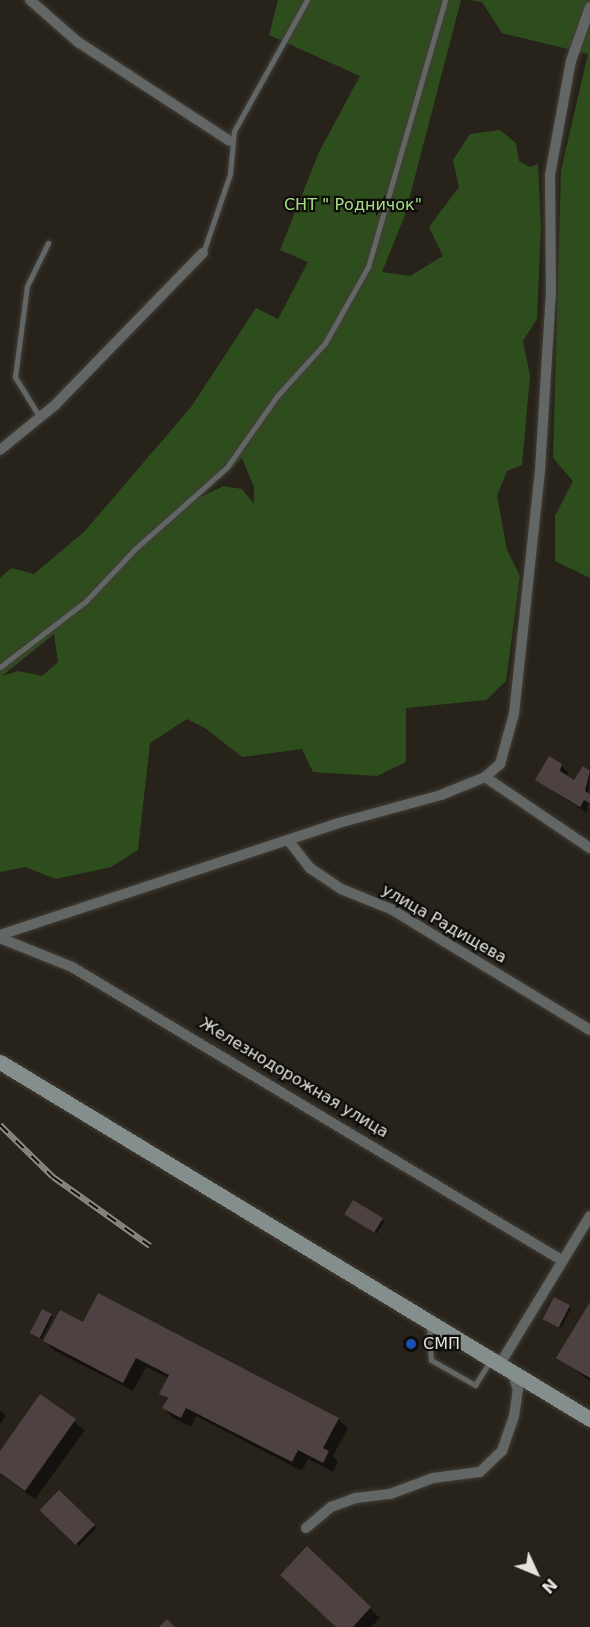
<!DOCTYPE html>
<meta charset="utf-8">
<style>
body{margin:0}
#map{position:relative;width:590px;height:1627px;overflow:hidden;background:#27231b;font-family:"DejaVu Sans",sans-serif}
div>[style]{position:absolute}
.green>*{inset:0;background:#2e4d1d}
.shadow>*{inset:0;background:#0007;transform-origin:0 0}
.building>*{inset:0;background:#4d4141;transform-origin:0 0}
.roads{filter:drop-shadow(0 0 2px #423e36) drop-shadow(0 0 2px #423e36)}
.lane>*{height:5px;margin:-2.5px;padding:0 2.5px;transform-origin:2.5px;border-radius:2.5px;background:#626766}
.street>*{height:10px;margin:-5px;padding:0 5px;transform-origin:5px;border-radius:5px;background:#626766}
.secondary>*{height:15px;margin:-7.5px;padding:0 7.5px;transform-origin:7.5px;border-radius:7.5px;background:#848e8c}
.rail>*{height:6px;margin-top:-3px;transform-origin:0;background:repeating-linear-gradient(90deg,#0e0d09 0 11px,#8c8982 0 22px);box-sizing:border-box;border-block:2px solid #8c8982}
.dots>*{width:16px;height:16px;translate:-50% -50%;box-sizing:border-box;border:3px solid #0e0d09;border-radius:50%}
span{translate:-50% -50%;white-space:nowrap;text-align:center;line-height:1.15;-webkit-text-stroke:4.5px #0e0d09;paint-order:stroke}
.park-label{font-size:16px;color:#a5e087}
.street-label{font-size:16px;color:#e5e3dd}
.poi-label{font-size:16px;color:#e5e3dd}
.left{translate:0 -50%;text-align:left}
.north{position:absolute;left:506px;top:1543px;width:60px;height:60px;-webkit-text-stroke:4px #0e0d09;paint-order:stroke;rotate:134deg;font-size:16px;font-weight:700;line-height:24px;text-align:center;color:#e5e3dd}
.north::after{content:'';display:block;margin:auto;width:21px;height:27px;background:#e5e3dd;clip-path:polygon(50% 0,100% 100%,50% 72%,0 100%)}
</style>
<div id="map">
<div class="green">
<i style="clip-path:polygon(evenodd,278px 0,461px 0,405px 215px,382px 272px,410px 276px,443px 256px,429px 227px,459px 187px,453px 160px,470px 134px,500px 130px,516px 143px,519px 161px,530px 167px,538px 164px,541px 228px,537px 319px,523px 341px,530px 376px,522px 465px,507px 471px,497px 496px,507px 550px,520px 576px,506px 681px,486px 700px,406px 708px,406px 762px,377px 776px,313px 772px,302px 749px,242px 757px,205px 728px,187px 719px,150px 743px,138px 850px,111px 867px,56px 879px,25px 867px,0 872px,0 578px,11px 568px,34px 574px,85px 531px,191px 407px,256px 308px,278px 319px,308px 262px,280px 250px,319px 152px,360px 76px,269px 35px,278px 0,242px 458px,254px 487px,254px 504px,242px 489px,223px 486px,199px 498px,242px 458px,278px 0,54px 634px,58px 662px,42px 676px,18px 671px,2px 676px,54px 634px)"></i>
<i style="clip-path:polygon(469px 0,590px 0,590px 578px,555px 561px,555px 516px,573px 481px,553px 458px,561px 170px,588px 54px,502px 33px,482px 2px)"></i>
</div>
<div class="shadow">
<i style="clip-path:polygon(561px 765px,568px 772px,567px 777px,574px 782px,583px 768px,590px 772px,587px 813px,537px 780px)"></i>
<i style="left:354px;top:1202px;width:36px;height:15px;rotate:32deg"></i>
<i style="clip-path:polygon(555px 1299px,571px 1309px,561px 1328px,546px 1320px)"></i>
<i style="clip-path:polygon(590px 1305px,590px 1381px,558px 1357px)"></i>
<i style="clip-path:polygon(43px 1311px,53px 1317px,42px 1339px,33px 1334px)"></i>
<i style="clip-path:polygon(84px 1324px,338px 1419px,348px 1428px,333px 1456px,338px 1462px,333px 1472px,308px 1459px,302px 1471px,196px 1416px,191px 1427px,173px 1418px,164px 1408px,168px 1400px,161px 1393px,169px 1378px,146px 1367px,133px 1391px,55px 1351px,45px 1341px)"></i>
<i style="clip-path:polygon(41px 1396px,85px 1430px,35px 1499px,0 1474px,0 1453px)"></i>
<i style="clip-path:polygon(0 1410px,6px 1416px,0 1424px)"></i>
<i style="left:59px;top:1492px;width:52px;height:25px;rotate:44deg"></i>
<i style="clip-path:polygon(307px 1549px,380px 1618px,371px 1627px,337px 1627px)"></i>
</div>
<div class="building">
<i style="clip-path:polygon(549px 756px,562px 764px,560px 771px,574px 780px,583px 766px,590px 771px,585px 791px,590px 794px,590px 803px,584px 800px,580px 807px,535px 780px)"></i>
<i style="left:353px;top:1200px;width:35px;height:17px;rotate:31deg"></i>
<i style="clip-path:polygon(98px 1293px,339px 1418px,323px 1448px,329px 1451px,323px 1463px,298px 1450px,292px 1462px,186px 1408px,181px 1418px,162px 1408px,168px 1398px,159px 1394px,169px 1375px,136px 1358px,123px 1383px,43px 1341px,60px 1310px,83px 1322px)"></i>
<i style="left:554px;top:1297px;width:18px;height:25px;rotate:27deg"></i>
<i style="clip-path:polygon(590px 1302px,590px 1378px,556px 1358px)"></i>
<i style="left:42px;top:1309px;width:11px;height:27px;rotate:27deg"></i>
<i style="clip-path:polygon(40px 1394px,76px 1419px,25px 1491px,0 1473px,0 1451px)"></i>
<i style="left:59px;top:1490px;width:50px;height:28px;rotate:44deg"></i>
<i style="clip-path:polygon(307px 1546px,371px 1607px,353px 1627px,336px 1627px,280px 1575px)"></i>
<i style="clip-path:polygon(167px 1619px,175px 1627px,159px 1627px)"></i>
</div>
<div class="roads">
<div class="lane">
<i style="left:203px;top:253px;width:83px;rotate:-71.1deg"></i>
<i style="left:230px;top:174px;width:43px;rotate:-84.7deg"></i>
<i style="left:234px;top:131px;width:150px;rotate:-60.9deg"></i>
<i style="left:39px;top:416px;width:46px;rotate:-121.6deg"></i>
<i style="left:15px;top:377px;width:92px;rotate:-82.5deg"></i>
<i style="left:27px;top:286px;width:48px;rotate:-64deg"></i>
<i style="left:0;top:667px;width:108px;rotate:-37.5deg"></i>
<i style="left:86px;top:601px;width:71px;rotate:-46.7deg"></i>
<i style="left:135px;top:549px;width:123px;rotate:-41.7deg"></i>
<i style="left:227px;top:467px;width:87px;rotate:-54.8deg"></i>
<i style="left:277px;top:396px;width:72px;rotate:-47.8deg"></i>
<i style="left:325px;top:343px;width:87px;rotate:-60.5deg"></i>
<i style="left:368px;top:267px;width:278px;rotate:-73.9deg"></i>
<i style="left:429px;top:1326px;width:34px;rotate:87deg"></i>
<i style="left:431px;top:1360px;width:51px;rotate:29.6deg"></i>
<i style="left:475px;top:1385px;width:28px;rotate:-58deg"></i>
</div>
<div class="street">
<i style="left:30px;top:0;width:64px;rotate:41.2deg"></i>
<i style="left:78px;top:42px;width:181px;rotate:33.1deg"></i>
<i style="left:0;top:450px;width:71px;rotate:-39.3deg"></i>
<i style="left:55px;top:405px;width:212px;rotate:-45.8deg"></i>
<i style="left:485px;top:777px;width:127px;rotate:34.1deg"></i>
<i style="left:288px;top:840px;width:36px;rotate:52deg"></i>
<i style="left:310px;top:868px;width:37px;rotate:34deg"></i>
<i style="left:341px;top:889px;width:54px;rotate:21.8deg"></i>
<i style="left:391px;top:909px;width:233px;rotate:31.3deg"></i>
<i style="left:0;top:935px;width:353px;rotate:-18.3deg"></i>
<i style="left:335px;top:824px;width:110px;rotate:-15.3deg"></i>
<i style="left:441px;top:795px;width:48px;rotate:-22.2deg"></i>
<i style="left:485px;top:777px;width:20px;rotate:-41deg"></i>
<i style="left:500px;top:764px;width:52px;rotate:-74.4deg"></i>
<i style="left:514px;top:714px;width:244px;rotate:-83.9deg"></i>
<i style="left:540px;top:471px;width:180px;rotate:-86.5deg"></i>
<i style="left:551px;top:291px;width:116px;rotate:-90.5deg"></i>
<i style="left:550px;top:175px;width:116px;rotate:-79.6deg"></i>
<i style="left:571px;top:61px;width:57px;rotate:-70.6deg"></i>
<i style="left:0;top:938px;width:78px;rotate:21.9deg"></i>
<i style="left:72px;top:967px;width:572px;rotate:30.91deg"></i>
<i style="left:500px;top:1364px;width:173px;rotate:-58.7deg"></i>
<i style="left:306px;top:1528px;width:33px;rotate:-40deg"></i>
<i style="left:331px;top:1507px;width:27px;rotate:-20deg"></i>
<i style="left:356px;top:1498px;width:34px;rotate:-7deg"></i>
<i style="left:390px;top:1494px;width:46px;rotate:-20.4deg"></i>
<i style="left:433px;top:1478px;width:47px;rotate:-7.3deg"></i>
<i style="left:480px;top:1472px;width:30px;rotate:-44deg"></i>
<i style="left:502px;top:1451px;width:36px;rotate:-71deg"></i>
<i style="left:514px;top:1417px;width:27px;rotate:-82deg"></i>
<i style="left:518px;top:1390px;width:20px;rotate:-108deg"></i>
</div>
<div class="secondary">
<i style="left:0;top:1062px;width:690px;rotate:31.18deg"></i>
</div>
</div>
<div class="rail">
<i style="left:0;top:1125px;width:74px;rotate:44.5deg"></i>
<i style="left:53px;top:1177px;width:119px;rotate:35.4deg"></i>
</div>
<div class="dots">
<i style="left:411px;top:1344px;background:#1a4fb4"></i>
</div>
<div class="park-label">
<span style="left:353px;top:205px">СНТ " Родничок"</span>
</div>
<div class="street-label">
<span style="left:444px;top:924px;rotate:30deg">улица Радищева</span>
<span style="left:294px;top:1078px;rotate:31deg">Железнодорожная улица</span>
</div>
<div class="poi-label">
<span class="left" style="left:423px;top:1344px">СМП</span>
</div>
<div class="north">N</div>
</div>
